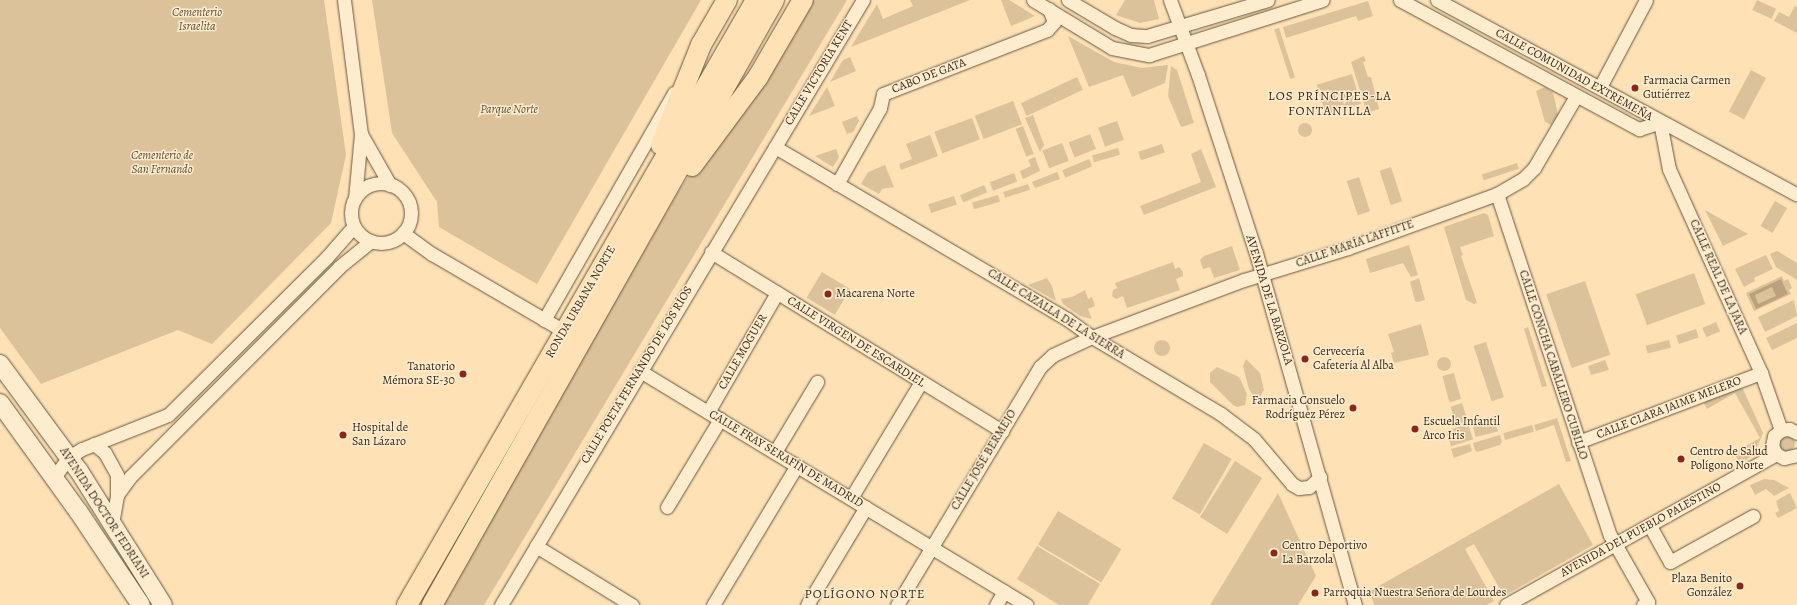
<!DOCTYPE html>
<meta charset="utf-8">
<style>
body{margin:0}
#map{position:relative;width:1797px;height:605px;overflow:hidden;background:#fee1b4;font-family:Alegreya,serif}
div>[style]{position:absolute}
.green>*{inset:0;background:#dcc29a;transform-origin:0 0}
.round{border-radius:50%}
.water>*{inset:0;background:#baa280}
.roads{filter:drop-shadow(0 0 1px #675640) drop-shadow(0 0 1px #675640)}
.minor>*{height:13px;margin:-6.5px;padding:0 6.5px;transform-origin:6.5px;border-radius:6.5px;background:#feecce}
.minor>.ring{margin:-6.5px;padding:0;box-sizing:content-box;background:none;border:13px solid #feecce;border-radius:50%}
.secondary>*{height:18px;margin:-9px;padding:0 9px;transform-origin:9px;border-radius:9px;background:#feecce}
.primary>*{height:20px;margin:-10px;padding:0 10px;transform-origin:10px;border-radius:10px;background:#fee1b4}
.dots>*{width:11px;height:11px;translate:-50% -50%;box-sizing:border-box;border:2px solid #feecce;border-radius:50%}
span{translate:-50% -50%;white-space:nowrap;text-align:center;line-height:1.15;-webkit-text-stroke:3px #feecce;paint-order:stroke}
.park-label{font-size:12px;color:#5f4e3a;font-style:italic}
.street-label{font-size:12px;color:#35281a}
.poi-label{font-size:12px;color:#35281a}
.left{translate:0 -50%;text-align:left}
.right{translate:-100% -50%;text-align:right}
.neighbourhood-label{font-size:13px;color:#35281a;letter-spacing:1px}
</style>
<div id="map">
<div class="green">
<i style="clip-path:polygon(0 0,324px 0,346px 155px,331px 223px,212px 344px,178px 330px,41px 384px,0 328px)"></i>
<i style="clip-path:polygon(372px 0,701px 0,537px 284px,439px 227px,437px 202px,392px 133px)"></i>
<i style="clip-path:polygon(809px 0,847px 0,484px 605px,441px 605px,679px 190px)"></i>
<i style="clip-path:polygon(910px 0,970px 0,851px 47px,877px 4px,883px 19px,913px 6px)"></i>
<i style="clip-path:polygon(1001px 0,1009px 0,1035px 16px,1011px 26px)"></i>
<i style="clip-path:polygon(1125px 0,1154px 0,1159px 19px,1140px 23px,1116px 15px)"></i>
<i style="left:1757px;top:0;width:21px;height:11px;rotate:25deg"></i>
<i style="clip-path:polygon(1368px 1px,1373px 16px,1358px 21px,1356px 16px,1286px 38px,1283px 27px)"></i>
<i style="clip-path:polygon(1795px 6px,1797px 7px,1797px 33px,1774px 21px,1779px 12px,1789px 17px)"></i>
<i style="left:1279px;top:28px;width:52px;height:5px;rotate:72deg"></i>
<i style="clip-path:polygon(1068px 36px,1114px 62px,1142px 68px,1168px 65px,1165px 83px,1132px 97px,1123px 75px,1089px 87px)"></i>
<i style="clip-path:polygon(1364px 56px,1366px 61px,1363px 62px,1368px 77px,1371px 77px,1379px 109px,1367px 113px,1351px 62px)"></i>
<i style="clip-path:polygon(850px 57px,856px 71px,830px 82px,843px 60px)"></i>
<i style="clip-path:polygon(1171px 66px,1177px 70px,1194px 123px,1181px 127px,1168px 96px)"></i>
<i style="left:1751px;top:70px;width:17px;height:47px;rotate:28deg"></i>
<i style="left:1352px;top:74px;width:31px;height:37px;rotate:73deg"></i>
<i style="left:1077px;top:77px;width:14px;height:62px;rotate:65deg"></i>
<i style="clip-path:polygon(827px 87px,835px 106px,809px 116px)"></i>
<i style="clip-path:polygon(1545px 87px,1553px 92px,1558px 115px,1551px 125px,1545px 122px,1536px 91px)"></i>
<i style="left:1013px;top:101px;width:25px;height:41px;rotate:69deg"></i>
<i style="clip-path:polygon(1033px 115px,1044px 145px,1040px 152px,1025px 118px)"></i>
<i style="clip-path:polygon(857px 116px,859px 121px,853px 132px,847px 134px,842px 122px)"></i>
<i style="left:972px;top:118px;width:23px;height:40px;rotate:70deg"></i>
<i style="left:1117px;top:121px;width:20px;height:20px;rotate:70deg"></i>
<i class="round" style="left:1298px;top:123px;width:14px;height:14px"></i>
<i style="left:1023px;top:126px;width:30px;height:8px;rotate:69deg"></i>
<i style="left:1090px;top:134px;width:16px;height:23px;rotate:68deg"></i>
<i style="clip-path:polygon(930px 135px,938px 156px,901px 170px,899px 164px,912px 159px,906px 144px)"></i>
<i style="left:1062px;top:143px;width:19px;height:21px;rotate:69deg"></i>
<i style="left:1162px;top:144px;width:9px;height:25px;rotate:72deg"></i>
<i style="left:1118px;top:148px;width:7px;height:27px;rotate:74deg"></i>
<i style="clip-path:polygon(836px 149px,839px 157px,833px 167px,815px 156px)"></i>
<i style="clip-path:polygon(1201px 149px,1216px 187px,1144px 215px,1140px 206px,1201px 182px,1191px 154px)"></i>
<i style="clip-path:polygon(1035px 157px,1040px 171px,1023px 179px,1020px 171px,1031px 166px,1028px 160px)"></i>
<i style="left:1089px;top:159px;width:8px;height:29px;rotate:67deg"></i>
<i style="left:1517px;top:163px;width:6px;height:37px;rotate:72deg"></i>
<i style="clip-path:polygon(885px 165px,894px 187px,882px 189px,879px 194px,861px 184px,868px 172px)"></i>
<i style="left:1391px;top:167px;width:36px;height:12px;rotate:72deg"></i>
<i style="clip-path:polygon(1057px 172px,1060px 179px,1035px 188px,1032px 182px)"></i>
<i style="left:1014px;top:173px;width:9px;height:26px;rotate:69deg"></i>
<i style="left:1359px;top:177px;width:36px;height:13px;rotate:72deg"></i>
<i style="left:1028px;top:184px;width:6px;height:26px;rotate:72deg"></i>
<i style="left:984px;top:185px;width:8px;height:26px;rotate:67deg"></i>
<i style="left:998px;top:195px;width:7px;height:27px;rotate:74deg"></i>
<i style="left:954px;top:196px;width:9px;height:27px;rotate:72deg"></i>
<i style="left:1775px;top:201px;width:14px;height:29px;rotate:30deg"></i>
<i style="clip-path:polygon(1705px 210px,1748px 234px,1723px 246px)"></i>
<i style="clip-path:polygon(1484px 213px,1488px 215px,1494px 236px,1460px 247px,1463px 255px,1461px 256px,1477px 303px,1474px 304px,1466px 300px,1444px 227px)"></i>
<i style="clip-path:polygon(1409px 245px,1418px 275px,1411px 277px,1403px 263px,1370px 273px,1366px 259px)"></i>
<i style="clip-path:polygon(1232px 246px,1240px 270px,1214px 278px,1210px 267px,1203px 269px,1200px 260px,1204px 256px)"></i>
<i style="clip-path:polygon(1777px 251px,1797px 263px,1797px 280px,1776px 267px,1770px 254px)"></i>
<i style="clip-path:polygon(1766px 255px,1773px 269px,1754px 278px,1755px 281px,1744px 287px,1735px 269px)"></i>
<i style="clip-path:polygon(1173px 262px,1175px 269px,1179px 267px,1183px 272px,1183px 276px,1176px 279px,1180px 290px,1127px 308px,1123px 296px,1116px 299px,1112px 296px,1113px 290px,1117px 288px,1115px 283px)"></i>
<i style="left:822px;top:272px;width:33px;height:30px;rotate:31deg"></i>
<i style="left:1694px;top:273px;width:33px;height:62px;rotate:70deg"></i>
<i style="clip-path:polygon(1782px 276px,1784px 281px,1788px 279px,1792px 288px,1789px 290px,1791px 294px,1754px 311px,1746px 293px)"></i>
<i style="clip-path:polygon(1047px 278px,1052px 286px,1056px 301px,1028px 285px)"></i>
<i style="clip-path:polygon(1419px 278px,1425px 300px,1418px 302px,1415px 301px,1410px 282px)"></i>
<i style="left:1585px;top:281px;width:78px;height:41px;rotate:71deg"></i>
<i style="clip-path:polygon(1085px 290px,1088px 299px,1092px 297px,1095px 306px,1088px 309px,1092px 319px,1080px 316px,1063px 304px,1061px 299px,1072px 297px)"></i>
<i style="clip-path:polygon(1794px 300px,1797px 316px,1765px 332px,1758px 317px)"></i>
<i style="left:1716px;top:322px;width:10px;height:15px;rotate:66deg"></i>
<i style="clip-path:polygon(1797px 323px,1797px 338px,1772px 350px,1766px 338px)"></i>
<i style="clip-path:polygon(1421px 324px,1429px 355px,1394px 363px,1391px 353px,1394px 352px,1388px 334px)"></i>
<i style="clip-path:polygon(1528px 327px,1547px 386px,1542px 387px,1524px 329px)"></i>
<i style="left:1696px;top:329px;width:9px;height:21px;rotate:72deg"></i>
<i class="round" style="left:1154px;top:340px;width:16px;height:16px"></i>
<i style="left:1669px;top:340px;width:8px;height:24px;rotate:76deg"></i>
<i style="left:1486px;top:342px;width:58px;height:13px;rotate:72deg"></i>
<i class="round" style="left:1437px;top:357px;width:14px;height:14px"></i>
<i style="clip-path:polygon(1246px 359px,1260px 373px,1264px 390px,1260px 397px,1253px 395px,1249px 389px,1243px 366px)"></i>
<i style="clip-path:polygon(1605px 360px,1609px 370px,1591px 375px,1588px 366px)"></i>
<i style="clip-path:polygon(1217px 367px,1239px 377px,1247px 394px,1245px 405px,1237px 407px,1233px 405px,1210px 382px,1210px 373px)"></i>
<i style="left:1454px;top:373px;width:27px;height:12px;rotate:75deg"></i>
<i style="clip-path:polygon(1742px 387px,1763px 433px,1754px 454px,1740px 464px,1734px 453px,1760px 438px,1735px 393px,1707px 409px,1703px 401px)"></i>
<i style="left:1462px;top:403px;width:19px;height:12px;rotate:72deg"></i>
<i style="left:1494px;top:416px;width:16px;height:23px;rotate:76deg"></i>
<i style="clip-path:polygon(1557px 418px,1571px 461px,1566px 462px,1554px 425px,1536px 431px,1534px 425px)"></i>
<i style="left:1468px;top:424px;width:16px;height:23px;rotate:72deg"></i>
<i style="left:1532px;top:425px;width:7px;height:30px;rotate:74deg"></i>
<i class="round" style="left:1779px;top:435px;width:16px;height:16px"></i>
<i style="clip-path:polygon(1500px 435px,1502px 442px,1500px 445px,1477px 452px,1475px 450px,1473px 443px)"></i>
<i style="left:1204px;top:443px;width:32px;height:64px;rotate:30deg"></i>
<i style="clip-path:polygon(1470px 444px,1472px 451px,1454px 458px,1451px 449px)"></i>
<i style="left:1235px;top:461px;width:32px;height:66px;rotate:32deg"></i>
<i style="clip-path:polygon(1764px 479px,1774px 480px,1789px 488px,1774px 496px,1766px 489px,1755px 495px,1750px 485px)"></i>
<i style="clip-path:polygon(1559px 484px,1593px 545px,1504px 596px,1474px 544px,1465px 549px,1494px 601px,1486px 605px,1374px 605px,1370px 591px)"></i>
<i style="clip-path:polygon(1278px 493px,1316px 576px,1298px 605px,1210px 605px)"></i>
<i style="clip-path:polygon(1790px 493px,1797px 508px,1778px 518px,1775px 513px,1779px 511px,1776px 501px)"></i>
<i style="left:1058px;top:511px;width:74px;height:39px;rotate:31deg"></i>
<i style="clip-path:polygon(1037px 546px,1100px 584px,1088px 605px,1059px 605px,1017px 579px)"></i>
</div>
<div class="water">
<i style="clip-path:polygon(evenodd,1781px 279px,1788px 294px,1756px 309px,1749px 294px,1781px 279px,1772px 287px,1776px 296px,1758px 304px,1755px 295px,1772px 287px)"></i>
</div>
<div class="roads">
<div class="minor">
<i style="left:344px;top:0;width:135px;rotate:82.8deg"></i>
<i style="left:361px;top:134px;width:65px;rotate:95.3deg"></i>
<i style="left:1033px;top:0;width:92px;rotate:31.3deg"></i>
<i style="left:1112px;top:48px;width:38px;rotate:11deg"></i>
<i style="left:1149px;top:55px;width:182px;rotate:-17.6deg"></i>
<i style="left:1068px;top:0;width:55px;rotate:30.8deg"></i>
<i style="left:1115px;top:28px;width:17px;rotate:24deg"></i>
<i style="left:1131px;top:35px;width:16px;rotate:4deg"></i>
<i style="left:1147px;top:36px;width:126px;rotate:-16.6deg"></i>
<i style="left:1170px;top:0;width:80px;rotate:69.5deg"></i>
<i style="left:1198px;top:75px;width:187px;rotate:72deg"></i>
<i style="left:1256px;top:253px;width:366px;rotate:74.3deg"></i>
<i style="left:1400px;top:0;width:272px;rotate:28.4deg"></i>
<i style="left:1639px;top:129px;width:22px;rotate:-18deg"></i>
<i style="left:1437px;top:0;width:409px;rotate:28.4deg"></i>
<i style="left:1600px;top:87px;width:98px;rotate:-62.1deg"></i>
<i style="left:1660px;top:122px;width:48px;rotate:79.2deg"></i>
<i style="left:1669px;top:169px;width:224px;rotate:65.7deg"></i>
<i style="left:1761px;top:373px;width:60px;rotate:70.7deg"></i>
<i style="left:361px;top:134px;width:59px;rotate:60.4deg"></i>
<i style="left:775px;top:147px;width:339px;rotate:30.5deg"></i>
<i style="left:1067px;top:319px;width:31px;rotate:36deg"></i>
<i style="left:1092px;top:337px;width:150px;rotate:30.8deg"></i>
<i style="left:1221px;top:414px;width:41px;rotate:37.1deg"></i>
<i style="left:1254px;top:439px;width:59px;rotate:49.8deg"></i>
<i style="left:1292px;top:484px;width:8px;rotate:30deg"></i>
<i style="left:1299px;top:488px;width:10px;rotate:-6deg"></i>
<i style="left:1309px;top:487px;width:15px;rotate:-42deg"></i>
<i class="ring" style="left:351px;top:183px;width:47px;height:47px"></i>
<i style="left:837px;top:184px;width:87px;rotate:-60.5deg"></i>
<i style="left:880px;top:108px;width:14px;rotate:-78deg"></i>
<i style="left:883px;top:94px;width:176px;rotate:-21.3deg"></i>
<i style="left:1047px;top:30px;width:11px;rotate:-49deg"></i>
<i style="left:1054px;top:22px;width:14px;rotate:-111deg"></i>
<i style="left:1497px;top:194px;width:359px;rotate:71.7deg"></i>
<i style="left:1610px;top:535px;width:77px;rotate:60.4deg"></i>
<i style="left:1648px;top:602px;width:6px;rotate:149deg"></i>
<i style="left:403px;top:233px;width:36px;rotate:36deg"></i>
<i style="left:432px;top:254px;width:153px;rotate:30.3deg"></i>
<i style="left:711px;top:252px;width:342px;rotate:31.6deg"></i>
<i style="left:544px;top:320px;width:262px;rotate:-60.2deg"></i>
<i style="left:640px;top:371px;width:452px;rotate:31.2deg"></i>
<i style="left:708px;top:412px;width:138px;rotate:-59.9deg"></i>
<i style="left:1797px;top:433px;width:9px;rotate:-153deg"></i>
<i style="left:1789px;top:429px;width:8px;rotate:173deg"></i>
<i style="left:1781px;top:430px;width:9px;rotate:139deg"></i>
<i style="left:1774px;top:436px;width:10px;rotate:101deg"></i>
<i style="left:1772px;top:446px;width:9px;rotate:63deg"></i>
<i style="left:1776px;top:454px;width:9px;rotate:27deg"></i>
<i style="left:1784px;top:458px;width:13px;rotate:-13deg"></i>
<i style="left:1578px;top:442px;width:196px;rotate:-20.7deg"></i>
<i style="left:94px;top:444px;width:14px;rotate:39deg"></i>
<i style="left:105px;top:453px;width:25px;rotate:61deg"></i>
<i style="left:117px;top:475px;width:20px;rotate:90deg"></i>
<i style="left:775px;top:452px;width:82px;rotate:-59deg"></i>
<i style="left:54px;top:477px;width:25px;rotate:-53deg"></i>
<i style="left:69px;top:457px;width:15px;rotate:-32deg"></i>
<i style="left:82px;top:449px;width:92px;rotate:-21.6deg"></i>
<i style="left:168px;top:415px;width:224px;rotate:-44.8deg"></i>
<i style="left:327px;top:257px;width:41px;rotate:-48.9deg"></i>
<i style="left:851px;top:498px;width:135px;rotate:-58.9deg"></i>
<i style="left:667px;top:507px;width:103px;rotate:-58.9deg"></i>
<i style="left:112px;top:524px;width:29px;rotate:-80deg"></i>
<i style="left:117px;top:495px;width:22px;rotate:-54deg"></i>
<i style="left:130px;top:477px;width:296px;rotate:-45.1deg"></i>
<i style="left:339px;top:267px;width:41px;rotate:-39.1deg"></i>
<i style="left:1650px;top:526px;width:41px;rotate:60.9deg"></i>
<i style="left:1670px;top:562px;width:95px;rotate:-29deg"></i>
<i style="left:536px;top:546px;width:113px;rotate:31.6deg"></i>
<i style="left:501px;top:605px;width:705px;rotate:-59.11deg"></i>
<i style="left:713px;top:605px;width:163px;rotate:-59deg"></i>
<i style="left:807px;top:605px;width:114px;rotate:-59deg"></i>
<i style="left:897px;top:605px;width:278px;rotate:-59deg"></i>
<i style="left:1040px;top:367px;width:18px;rotate:-43deg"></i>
<i style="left:1053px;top:355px;width:43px;rotate:-24.8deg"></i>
<i style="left:1092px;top:337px;width:162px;rotate:-20.6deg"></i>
<i style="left:1244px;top:280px;width:109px;rotate:-17.1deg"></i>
<i style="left:1348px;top:248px;width:158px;rotate:-19.9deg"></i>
<i style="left:1497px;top:194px;width:30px;rotate:-30deg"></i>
<i style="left:1523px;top:179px;width:16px;rotate:-45deg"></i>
<i style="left:1534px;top:168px;width:83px;rotate:-59.7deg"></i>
<i style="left:996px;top:605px;width:16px;rotate:-60deg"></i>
<i style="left:1506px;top:605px;width:309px;rotate:-29.2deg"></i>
</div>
<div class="secondary">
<i style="left:0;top:364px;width:133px;rotate:53.6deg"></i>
<i style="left:79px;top:471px;width:158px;rotate:57.9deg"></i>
<i style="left:0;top:403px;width:133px;rotate:54.2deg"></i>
<i style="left:78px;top:511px;width:113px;rotate:56.2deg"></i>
</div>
<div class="primary">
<i style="left:661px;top:145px;width:108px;rotate:-68.2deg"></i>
<i style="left:701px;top:45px;width:52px;rotate:-60deg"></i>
<i style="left:692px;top:166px;width:111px;rotate:-53.4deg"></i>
<i style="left:758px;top:77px;width:89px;rotate:-59.7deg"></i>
<i style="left:407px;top:605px;width:698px;rotate:-60.02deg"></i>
<i style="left:432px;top:605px;width:695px;rotate:-60.52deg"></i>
</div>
</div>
<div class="dots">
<i style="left:1635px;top:88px;background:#8f2418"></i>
<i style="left:828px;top:294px;background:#8f2418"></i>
<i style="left:1305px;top:359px;background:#8f2418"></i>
<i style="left:463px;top:374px;background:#8f2418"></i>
<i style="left:1353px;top:408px;background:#8f2418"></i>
<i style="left:1415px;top:429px;background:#8f2418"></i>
<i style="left:343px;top:435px;background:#8f2418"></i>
<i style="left:1681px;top:459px;background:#8f2418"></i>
<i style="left:1274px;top:553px;background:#8f2418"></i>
<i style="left:1740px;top:586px;background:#8f2418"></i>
<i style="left:1315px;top:593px;background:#8f2418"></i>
</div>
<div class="park-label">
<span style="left:197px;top:20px">Cementerio<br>Israelita</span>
<span style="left:509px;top:110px">Parque Norte</span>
<span style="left:162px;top:163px">Cementerio de<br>San Fernando</span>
</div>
<div class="street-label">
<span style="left:819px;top:73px;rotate:-59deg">CALLE VICTORIA KENT</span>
<span style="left:1574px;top:75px;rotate:29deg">CALLE COMUNIDAD EXTREMEÑA</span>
<span style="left:929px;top:76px;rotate:-21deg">CABO DE GATA</span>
<span style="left:1355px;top:244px;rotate:-19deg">CALLE MARÍA LAFFITTE</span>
<span style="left:1718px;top:277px;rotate:66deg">CALLE REAL DE LA JARA</span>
<span style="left:1269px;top:300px;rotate:73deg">AVENIDA DE LA BARZOLA</span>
<span style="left:581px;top:302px;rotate:-60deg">RONDA URBANA NORTE</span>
<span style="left:1056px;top:314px;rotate:32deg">CALLE CAZALLA DE LA SIERRA</span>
<span style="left:856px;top:342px;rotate:32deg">CALLE VIRGEN DE ESCARDIEL</span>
<span style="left:743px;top:352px;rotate:-60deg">CALLE MOGUER</span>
<span style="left:1553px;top:365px;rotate:72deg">CALLE CONCHA CABALLERO CUBILLO</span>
<span style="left:637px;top:375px;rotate:-59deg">CALLE POETA FERNANDO DE LOS RÍOS</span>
<span style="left:1669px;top:408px;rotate:-21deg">CALLE CLARA JAIME MELERO</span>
<span style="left:786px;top:459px;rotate:31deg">CALLE FRAY SERAFÍN DE MADRID</span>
<span style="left:984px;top:460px;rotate:-59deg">CALLE JOSÉ BERMEJO</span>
<span style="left:104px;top:513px;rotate:57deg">AVENIDA DOCTOR FEDRIANI</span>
<span style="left:1641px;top:530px;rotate:-29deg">AVENIDA DEL PUEBLO PALESTINO</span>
</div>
<div class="poi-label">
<span class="left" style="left:1643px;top:88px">Farmacia Carmen<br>Gutiérrez</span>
<span class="left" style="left:836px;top:294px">Macarena Norte</span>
<span class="left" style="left:1313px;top:359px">Cervecería<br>Cafetería Al Alba</span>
<span class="right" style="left:455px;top:374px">Tanatorio<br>Mémora SE-30</span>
<span class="right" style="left:1345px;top:408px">Farmacia Consuelo<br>Rodríguez Pérez</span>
<span class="left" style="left:1423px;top:429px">Escuela Infantil<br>Arco Iris</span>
<span class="left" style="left:352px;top:435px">Hospital de<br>San Lázaro</span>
<span class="left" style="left:1690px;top:459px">Centro de Salud<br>Polígono Norte</span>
<span class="left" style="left:1282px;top:553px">Centro Deportivo<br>La Barzola</span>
<span class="right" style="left:1732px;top:586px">Plaza Benito<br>González</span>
<span class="left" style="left:1323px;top:593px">Parroquia Nuestra Señora de Lourdes</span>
</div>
<div class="neighbourhood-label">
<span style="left:1330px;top:104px">LOS PRÍNCIPES-LA<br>FONTANILLA</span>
<span style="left:865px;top:594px">POLÍGONO NORTE</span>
</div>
</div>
